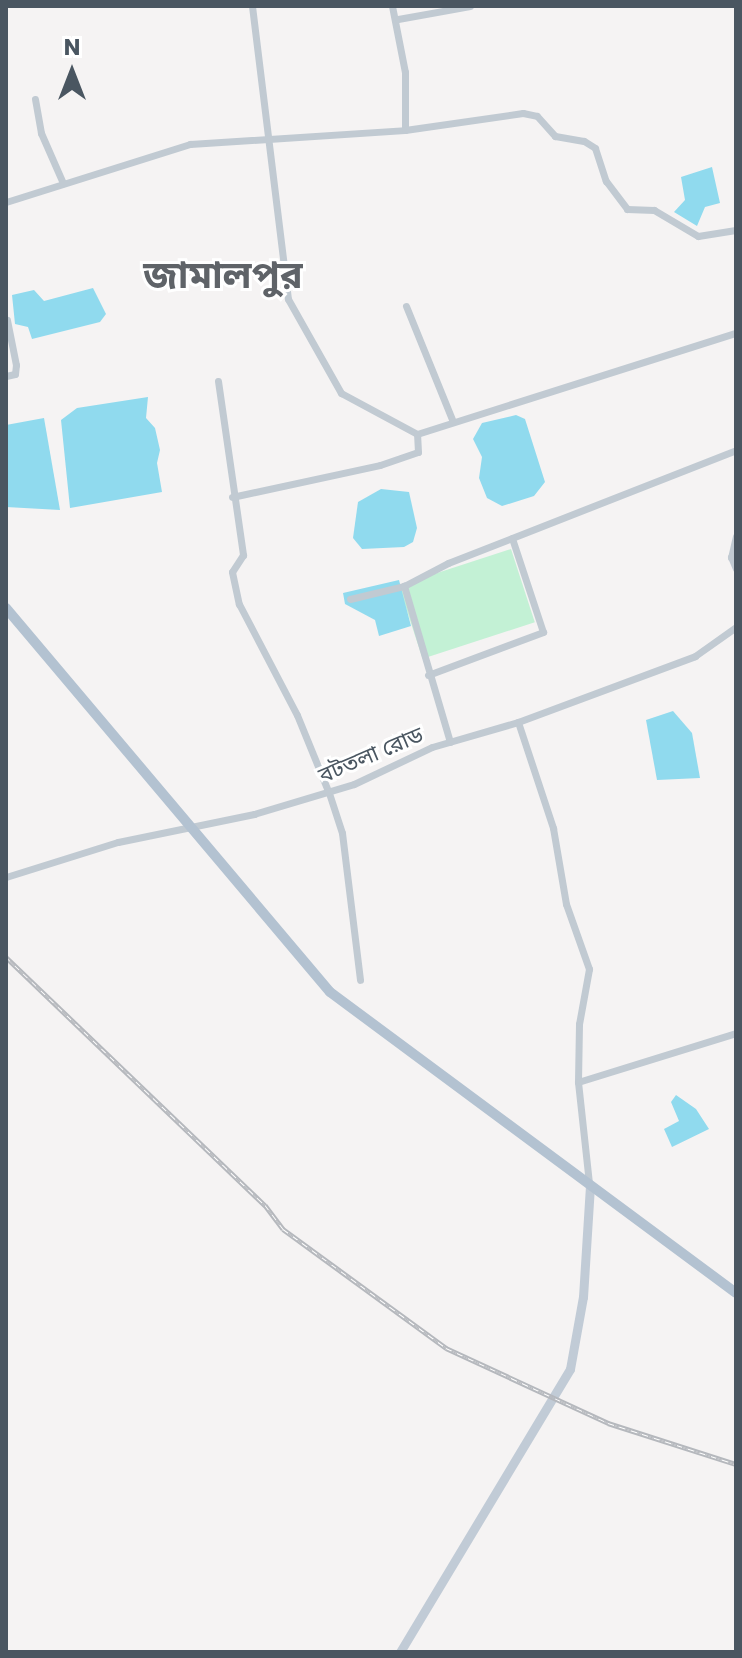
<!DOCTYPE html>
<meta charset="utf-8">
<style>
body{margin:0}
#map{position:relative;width:742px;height:1658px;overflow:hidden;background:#f5f3f3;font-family:Poppins,"Noto Sans Bengali",sans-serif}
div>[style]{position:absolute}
.green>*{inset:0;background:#c3f1d5;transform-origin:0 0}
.water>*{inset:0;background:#90daee}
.minor>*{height:7px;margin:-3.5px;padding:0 3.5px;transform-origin:3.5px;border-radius:3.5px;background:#c1cad2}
.secondary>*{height:9px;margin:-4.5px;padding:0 4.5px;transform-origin:4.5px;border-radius:4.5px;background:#c1cbd6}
.primary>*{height:10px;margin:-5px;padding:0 5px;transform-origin:5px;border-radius:5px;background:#b3c2d1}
.rail>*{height:5px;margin-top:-2.5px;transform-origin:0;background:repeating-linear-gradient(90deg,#fff 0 6px,#b5b8bd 0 12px);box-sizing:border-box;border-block:2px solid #b5b8bd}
span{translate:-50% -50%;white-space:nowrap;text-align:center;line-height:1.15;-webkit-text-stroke:6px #fff;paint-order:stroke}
.street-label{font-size:22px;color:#4a5661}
.town-label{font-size:38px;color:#5f6368;font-weight:700}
.frame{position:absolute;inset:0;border:8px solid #4a5661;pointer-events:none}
.north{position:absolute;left:32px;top:32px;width:80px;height:80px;-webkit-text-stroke:6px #fff;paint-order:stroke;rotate:0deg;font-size:22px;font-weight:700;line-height:32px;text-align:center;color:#4a5661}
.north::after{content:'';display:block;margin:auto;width:28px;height:36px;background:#4a5661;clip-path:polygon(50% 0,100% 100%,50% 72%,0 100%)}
</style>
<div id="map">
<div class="green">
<i style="left:511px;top:549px;width:77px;height:118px;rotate:72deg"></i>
</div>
<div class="water">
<i style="clip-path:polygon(712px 167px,720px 203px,705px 207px,697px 226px,674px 212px,685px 200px,681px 177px)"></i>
<i style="clip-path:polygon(93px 288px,106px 314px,100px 322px,32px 339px,28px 327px,15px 324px,12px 295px,34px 290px,44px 301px)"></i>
<i style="clip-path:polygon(148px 397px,146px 418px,155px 428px,160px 450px,157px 463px,162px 492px,70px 508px,61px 420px,77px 408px)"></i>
<i style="clip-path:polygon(516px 415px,525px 419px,545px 482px,534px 496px,502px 506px,487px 498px,479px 478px,482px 457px,473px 439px,482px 423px)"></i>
<i style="clip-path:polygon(44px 418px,60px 510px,6px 507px,6px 425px)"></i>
<i style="clip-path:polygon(381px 489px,409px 492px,417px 528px,413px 542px,404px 547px,362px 549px,353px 538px,358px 502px)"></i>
<i style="clip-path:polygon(399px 580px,411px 626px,379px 636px,375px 620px,345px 604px,343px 593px)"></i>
<i style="clip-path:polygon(673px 711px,692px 733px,700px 778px,657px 780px,646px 720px)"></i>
<i style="clip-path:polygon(676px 1095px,696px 1109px,709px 1129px,672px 1147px,664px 1129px,679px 1121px,671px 1102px)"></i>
</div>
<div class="minor">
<i style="left:252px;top:6px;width:295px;rotate:83deg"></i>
<i style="left:288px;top:299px;width:108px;rotate:60.6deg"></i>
<i style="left:341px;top:393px;width:86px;rotate:28.3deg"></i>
<i style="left:392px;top:6px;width:67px;rotate:78.9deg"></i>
<i style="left:405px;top:72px;width:58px;rotate:90deg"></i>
<i style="left:398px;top:19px;width:73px;rotate:-10.2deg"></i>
<i style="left:35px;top:99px;width:35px;rotate:80deg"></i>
<i style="left:41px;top:133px;width:55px;rotate:66.3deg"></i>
<i style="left:6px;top:202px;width:193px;rotate:-17.5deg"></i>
<i style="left:190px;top:144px;width:215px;rotate:-3.7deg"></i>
<i style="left:405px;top:130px;width:119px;rotate:-8.2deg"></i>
<i style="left:523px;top:113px;width:14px;rotate:12deg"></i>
<i style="left:537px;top:116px;width:27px;rotate:48deg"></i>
<i style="left:555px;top:136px;width:29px;rotate:10deg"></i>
<i style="left:584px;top:141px;width:13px;rotate:32deg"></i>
<i style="left:595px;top:148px;width:35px;rotate:72deg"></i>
<i style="left:606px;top:181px;width:35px;rotate:53deg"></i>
<i style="left:627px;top:209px;width:27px;rotate:2deg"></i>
<i style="left:654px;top:210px;width:51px;rotate:30.6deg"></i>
<i style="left:698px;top:236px;width:38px;rotate:-9deg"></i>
<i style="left:406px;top:306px;width:125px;rotate:67.9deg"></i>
<i style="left:6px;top:376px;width:9px;rotate:-13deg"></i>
<i style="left:15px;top:374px;width:9px;rotate:-84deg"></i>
<i style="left:16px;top:365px;width:46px;rotate:-101.3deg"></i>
<i style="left:218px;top:381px;width:176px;rotate:81.8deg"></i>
<i style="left:243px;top:555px;width:20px;rotate:123deg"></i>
<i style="left:232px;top:572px;width:33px;rotate:78deg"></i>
<i style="left:239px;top:604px;width:125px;rotate:62.4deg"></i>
<i style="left:297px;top:715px;width:82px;rotate:67.8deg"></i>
<i style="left:232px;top:497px;width:151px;rotate:-12.2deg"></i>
<i style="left:380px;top:465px;width:40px;rotate:-18.9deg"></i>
<i style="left:418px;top:452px;width:18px;rotate:-93deg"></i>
<i style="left:417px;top:434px;width:335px;rotate:-17.6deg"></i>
<i style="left:736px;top:536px;width:22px;rotate:103deg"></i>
<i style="left:731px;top:557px;width:13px;rotate:67deg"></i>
<i style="left:350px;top:599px;width:56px;rotate:-13.5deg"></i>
<i style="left:428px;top:675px;width:123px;rotate:-20.5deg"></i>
<i style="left:543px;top:632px;width:99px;rotate:-108.3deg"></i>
<i style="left:518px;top:722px;width:112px;rotate:71.7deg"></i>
<i style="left:553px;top:828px;width:77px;rotate:80.3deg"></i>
<i style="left:566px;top:904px;width:69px;rotate:70.5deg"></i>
<i style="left:589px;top:969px;width:56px;rotate:100.3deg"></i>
<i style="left:579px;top:1024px;width:58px;rotate:91deg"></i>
<i style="left:578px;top:1082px;width:102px;rotate:83.8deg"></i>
<i style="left:450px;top:742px;width:163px;rotate:-106.4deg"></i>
<i style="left:404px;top:586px;width:50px;rotate:-27.6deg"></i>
<i style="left:448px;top:563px;width:309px;rotate:-21.4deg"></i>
<i style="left:329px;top:793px;width:42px;rotate:72deg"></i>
<i style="left:342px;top:833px;width:148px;rotate:83deg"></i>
<i style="left:6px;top:877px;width:117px;rotate:-17.4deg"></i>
<i style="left:118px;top:842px;width:139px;rotate:-11.6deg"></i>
<i style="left:254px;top:814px;width:104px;rotate:-16.7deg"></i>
<i style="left:354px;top:784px;width:86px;rotate:-25.4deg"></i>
<i style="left:432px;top:747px;width:90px;rotate:-16.2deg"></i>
<i style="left:518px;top:722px;width:189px;rotate:-20.4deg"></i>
<i style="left:695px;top:656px;width:50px;rotate:-35.3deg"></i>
<i style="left:578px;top:1082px;width:165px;rotate:-17.2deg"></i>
</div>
<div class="secondary">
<i style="left:400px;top:1652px;width:330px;rotate:-59deg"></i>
<i style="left:570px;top:1369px;width:73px;rotate:-79.8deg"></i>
<i style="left:583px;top:1297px;width:111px;rotate:-86.4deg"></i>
</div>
<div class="primary">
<i style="left:6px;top:608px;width:502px;rotate:49.84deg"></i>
<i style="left:330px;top:992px;width:505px;rotate:36.55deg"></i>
</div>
<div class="rail">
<i style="left:6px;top:957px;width:359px;rotate:43.8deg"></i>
<i style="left:265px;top:1205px;width:30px;rotate:53deg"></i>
<i style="left:283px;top:1229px;width:202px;rotate:36.1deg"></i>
<i style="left:446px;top:1348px;width:179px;rotate:24.8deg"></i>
<i style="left:608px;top:1423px;width:134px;rotate:17.8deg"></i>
</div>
<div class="street-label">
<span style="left:371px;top:755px;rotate:-23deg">বটতলা রোড</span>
</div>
<div class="town-label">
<span style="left:223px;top:275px">জামালপুর</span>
</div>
<div class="frame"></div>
<div class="north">N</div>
</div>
